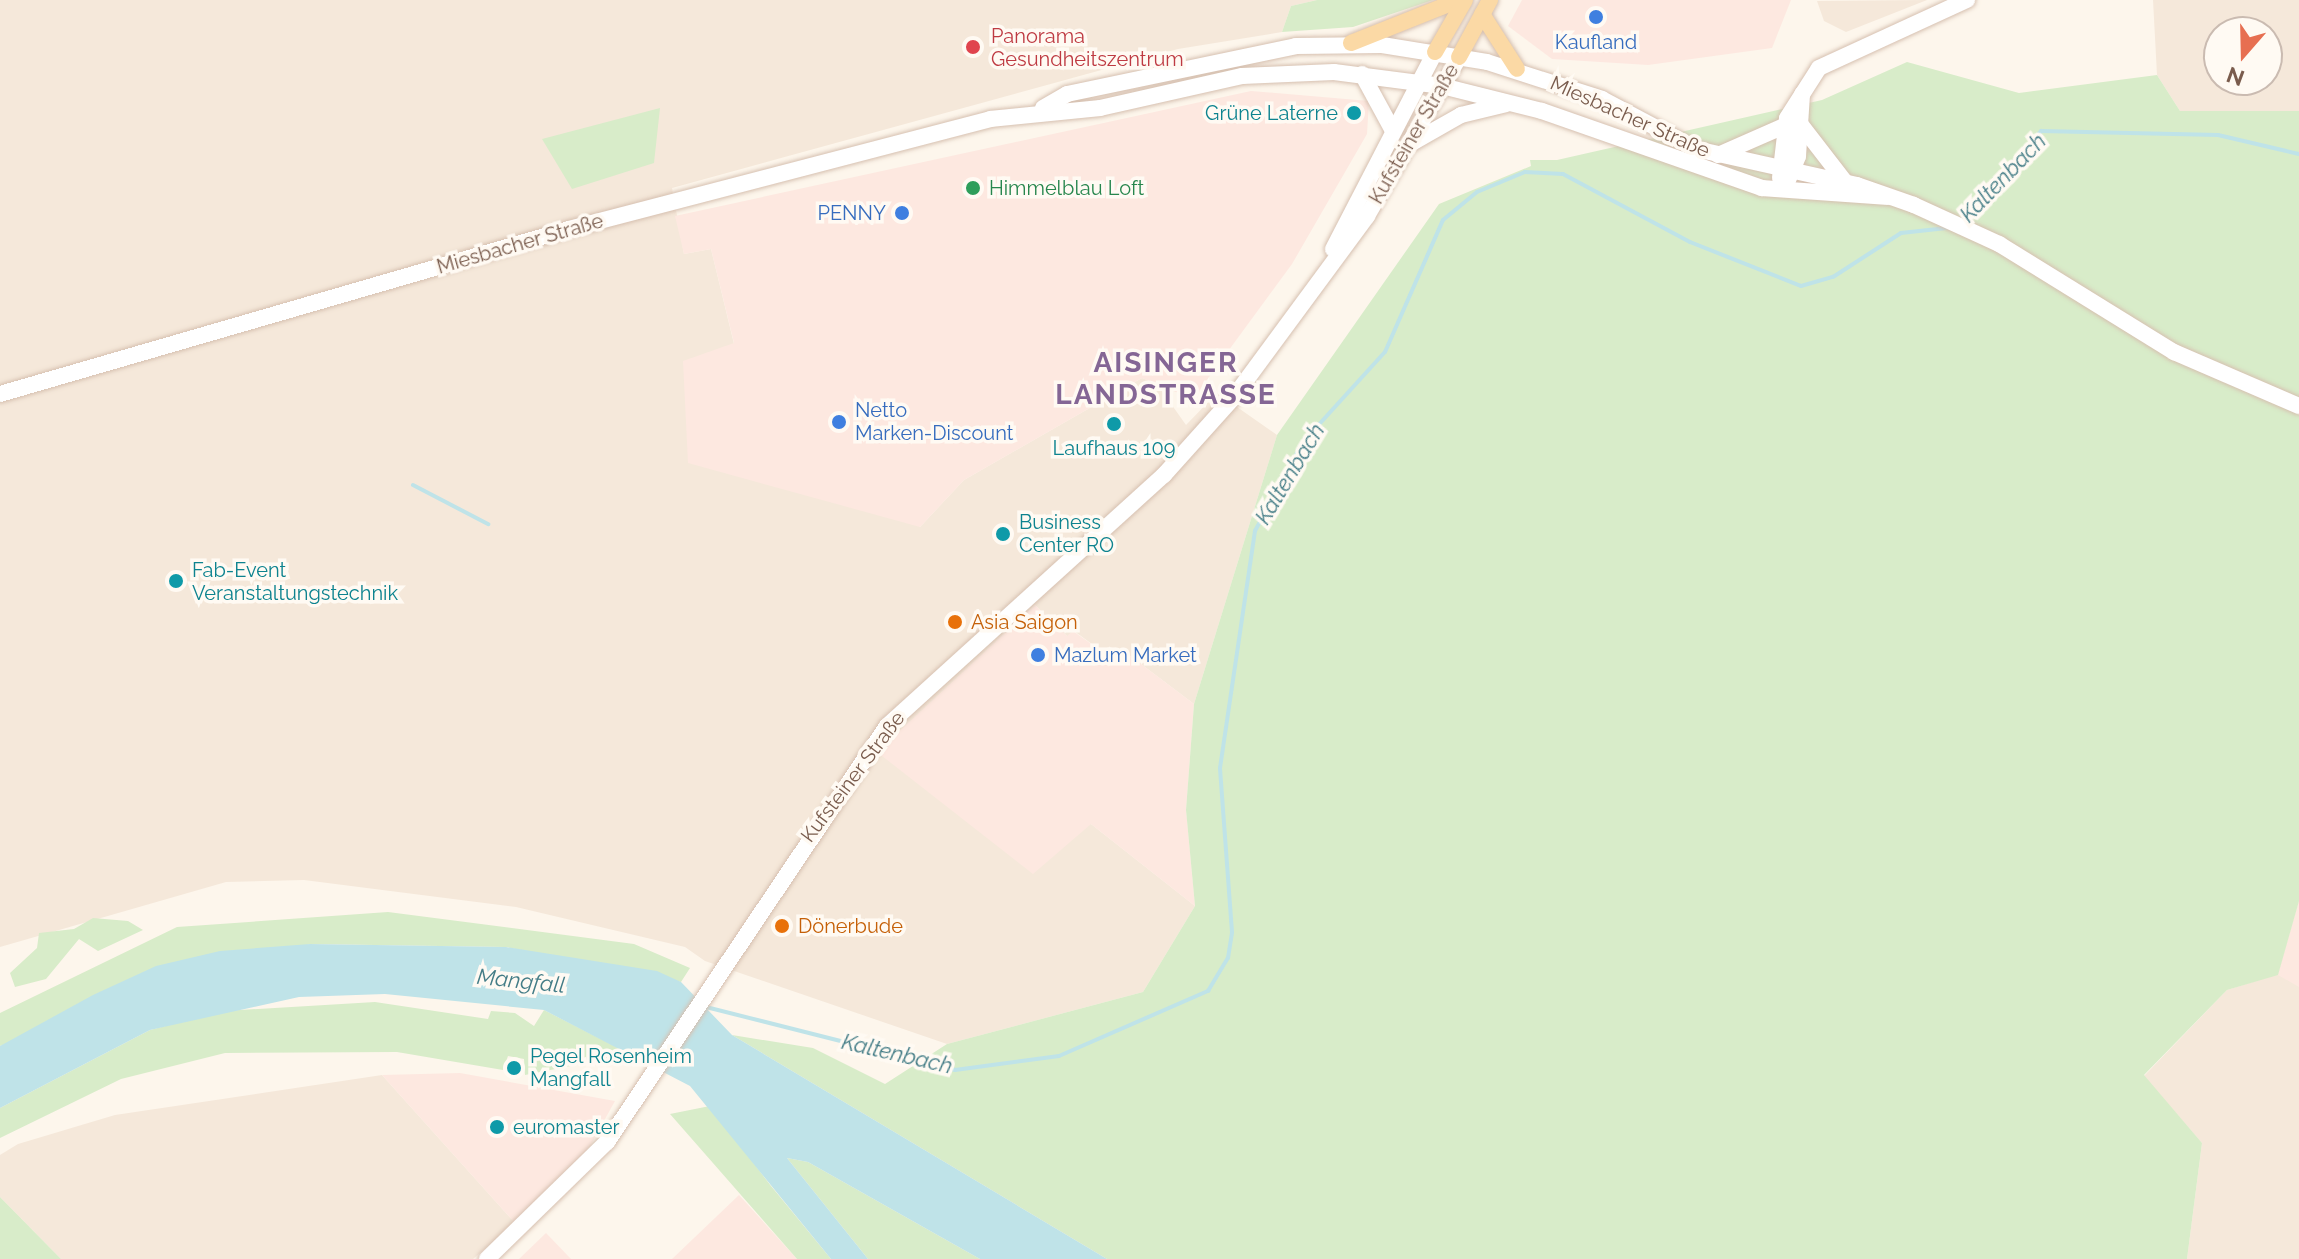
<!DOCTYPE html>
<meta charset="utf-8">
<style>
body{margin:0}
#map{position:relative;width:2299px;height:1259px;overflow:hidden;background:#fdf6ec;font-family:Raleway,sans-serif}
div>[style]{position:absolute}
.residential>*{inset:0;background:#f5e8da}
.commercial>*{inset:0;background:#fde8e0}
.green>*{inset:0;background:#d8ecc9}
.water>*{inset:0;background:#bfe3e8}
.stream>*{height:4px;margin:-2px;padding:0 2px;transform-origin:2px;border-radius:2px;background:#bfe3e8}
.roads{filter:drop-shadow(0 0 2px #d6c0b0) drop-shadow(0 0 2px #d6c0b0)}
.secondary>*{height:16px;margin:-8px;padding:0 8px;transform-origin:8px;border-radius:8px;background:#fff}
.primary>*{height:16px;margin:-8px;padding:0 8px;transform-origin:8px;border-radius:8px;background:#fbd9a5}
.dots>*{width:22px;height:22px;translate:-50% -50%;box-sizing:border-box;border:4px solid #fffaf3;border-radius:50%}
span{translate:-50% -50%;white-space:nowrap;text-align:center;line-height:1.15;-webkit-text-stroke:7px #fffaf3;paint-order:stroke}
.health-label{font-size:20px;color:#be3a42}
.left{translate:0 -50%;text-align:left}
.shop-label{font-size:20px;color:#366cbe}
.right{translate:-100% -50%;text-align:right}
.culture-label{font-size:20px;color:#0d838f}
.street-label{font-size:20px;color:#7a5c4d}
.leisure-label{font-size:20px;color:#27864d}
.food-label{font-size:20px;color:#c56008}
.water-label{font-size:22px;color:#437c86;font-style:italic}
.district-label{font-size:28px;color:#846695;font-weight:700;letter-spacing:2px}
.north{position:absolute;left:2203px;top:16px;width:80px;height:80px;box-sizing:border-box;background:#fffaf3;border:2px solid #cabbb1;border-radius:50%;rotate:200deg;font-size:22px;font-weight:700;line-height:32px;text-align:center;color:#7a5c4d}
.north::after{content:'';display:block;margin:auto;width:28px;height:36px;background:#e76f51;clip-path:polygon(50% 0,100% 100%,50% 72%,0 100%)}
</style>
<div id="map">
<div class="residential">
<i style="clip-path:polygon(0 0,1317px 0,1291px 6px,1282px 32px,1178px 49px,672px 188px,684px 254px,711px 249px,734px 344px,920px 527px,964px 480px,1142px 378px,1157px 384px,1186px 425px,1217px 393px,1277px 435px,1194px 704px,1129px 655px,1121px 665px,1074px 631px,1068px 637px,1035px 605px,984px 654px,1091px 824px,1195px 906px,1143px 992px,947px 1044px,705px 961px,685px 947px,516px 907px,304px 880px,226px 882px,0 947px)"></i>
<i style="clip-path:polygon(1927px 0,1846px 32px,1824px 21px,1817px 1px)"></i>
<i style="clip-path:polygon(evenodd,2153px 0,2299px 0,2299px 111px,2180px 111px,2157px 75px,2153px 0,2219px 32px,2267px 32px,2267px 80px,2219px 80px,2219px 32px)"></i>
<i style="clip-path:polygon(2299px 901px,2299px 1259px,2187px 1259px,2202px 1143px,2144px 1076px,2227px 990px,2278px 974px)"></i>
<i style="clip-path:polygon(382px 1075px,515px 1223px,473px 1259px,61px 1259px,0 1197px,0 1155px,18px 1144px,115px 1115px)"></i>
</div>
<div class="commercial">
<i style="clip-path:polygon(1522px 0,1791px 0,1772px 48px,1648px 65px,1552px 59px,1508px 26px)"></i>
<i style="clip-path:polygon(1251px 91px,1369px 101px,1367px 134px,1292px 264px,1193px 399px,1142px 378px,964px 480px,920px 527px,688px 463px,683px 361px,734px 343px,711px 249px,684px 254px,675px 216px)"></i>
<i style="clip-path:polygon(1035px 605px,1067px 636px,1073px 631px,1121px 665px,1129px 655px,1194px 704px,1186px 810px,1195px 906px,1091px 824px,1033px 874px,877px 752px)"></i>
<i style="clip-path:polygon(2299px 901px,2299px 987px,2278px 975px)"></i>
<i style="clip-path:polygon(460px 1073px,615px 1101px,580px 1164px,515px 1223px,382px 1075px)"></i>
<i style="clip-path:polygon(739px 1195px,797px 1259px,672px 1259px)"></i>
<i style="clip-path:polygon(546px 1233px,571px 1259px,519px 1259px)"></i>
</div>
<div class="green">
<i style="clip-path:polygon(1317px 0,1433px 0,1353px 27px,1282px 32px,1291px 6px)"></i>
<i style="clip-path:polygon(1907px 62px,2019px 93px,2157px 75px,2180px 111px,2299px 111px,2299px 901px,2278px 975px,2227px 990px,2144px 1075px,2202px 1143px,2187px 1259px,1107px 1259px,732px 1035px,813px 1048px,885px 1084px,947px 1044px,1143px 992px,1195px 906px,1186px 810px,1194px 704px,1277px 435px,1439px 204px,1531px 166px,1530px 160px,1557px 160px,1822px 100px)"></i>
<i style="clip-path:polygon(660px 108px,654px 163px,572px 189px,542px 139px)"></i>
<i style="clip-path:polygon(388px 912px,634px 944px,690px 968px,681px 982px,506px 947px,310px 944px,0 1046px,0 1013px,177px 927px)"></i>
<i style="clip-path:polygon(93px 918px,128px 921px,143px 930px,98px 951px,79px 939px,46px 979px,15px 987px,10px 973px,37px 948px,39px 933px,74px 929px)"></i>
<i style="clip-path:polygon(375px 1002px,488px 1019px,491px 1011px,515px 1013px,534px 1026px,544px 1010px,636px 1057px,631px 1065px,601px 1060px,525px 1075px,524px 1059px,508px 1056px,503px 1070px,397px 1052px,225px 1053px,121px 1079px,0 1138px,0 1108px,150px 1030px,223px 1011px)"></i>
<i style="clip-path:polygon(710px 1106px,771px 1186px,831px 1259px,797px 1259px,670px 1114px)"></i>
<i style="clip-path:polygon(787px 1158px,808px 1162px,980px 1259px,868px 1259px)"></i>
<i style="clip-path:polygon(0 1197px,61px 1259px,0 1259px)"></i>
</div>
<div class="water">
<i style="clip-path:polygon(310px 944px,506px 947px,657px 971px,681px 982px,732px 1035px,1107px 1259px,980px 1259px,808px 1162px,787px 1158px,868px 1259px,831px 1259px,690px 1086px,544px 1010px,385px 994px,299px 997px,150px 1030px,0 1108px,0 1046px,93px 995px,156px 966px,220px 951px)"></i>
</div>
<div class="stream">
<i style="left:1961px;top:220px;width:120px;rotate:-48deg"></i>
<i style="left:2041px;top:131px;width:177px;rotate:1.3deg"></i>
<i style="left:2218px;top:135px;width:83px;rotate:13.2deg"></i>
<i style="left:413px;top:485px;width:85px;rotate:27.5deg"></i>
<i style="left:706px;top:1007px;width:257px;rotate:14.2deg"></i>
<i style="left:955px;top:1070px;width:105px;rotate:-7.7deg"></i>
<i style="left:1059px;top:1056px;width:163px;rotate:-23.6deg"></i>
<i style="left:1208px;top:991px;width:39px;rotate:-59deg"></i>
<i style="left:1228px;top:958px;width:26px;rotate:-81deg"></i>
<i style="left:1232px;top:932px;width:164px;rotate:-94.2deg"></i>
<i style="left:1220px;top:768px;width:240px;rotate:-81.6deg"></i>
<i style="left:1255px;top:531px;width:101px;rotate:-61.7deg"></i>
<i style="left:1303px;top:442px;width:122px;rotate:-47.7deg"></i>
<i style="left:1385px;top:352px;width:144px;rotate:-66.3deg"></i>
<i style="left:1443px;top:220px;width:44px;rotate:-39.5deg"></i>
<i style="left:1477px;top:192px;width:52px;rotate:-22.6deg"></i>
<i style="left:1525px;top:172px;width:38px;rotate:3deg"></i>
<i style="left:1563px;top:174px;width:144px;rotate:28.2deg"></i>
<i style="left:1690px;top:242px;width:119px;rotate:21.6deg"></i>
<i style="left:1801px;top:286px;width:33px;rotate:-16deg"></i>
<i style="left:1833px;top:277px;width:81px;rotate:-32.9deg"></i>
<i style="left:1901px;top:233px;width:46px;rotate:-6.2deg"></i>
</div>
<div class="roads">
<div class="secondary">
<i style="left:1362px;top:74px;width:63px;rotate:61.4deg"></i>
<i style="left:1043px;top:108px;width:28px;rotate:-30deg"></i>
<i style="left:1067px;top:94px;width:234px;rotate:-11.8deg"></i>
<i style="left:1296px;top:46px;width:86px;rotate:-0.7deg"></i>
<i style="left:1382px;top:45px;width:106px;rotate:9.2deg"></i>
<i style="left:1487px;top:62px;width:121px;rotate:17.8deg"></i>
<i style="left:1602px;top:99px;width:106px;rotate:28deg"></i>
<i style="left:1696px;top:149px;width:165px;rotate:12.6deg"></i>
<i style="left:1857px;top:185px;width:60px;rotate:19.3deg"></i>
<i style="left:1914px;top:205px;width:94px;rotate:24.6deg"></i>
<i style="left:1999px;top:244px;width:206px;rotate:31.7deg"></i>
<i style="left:2174px;top:352px;width:136px;rotate:23.4deg"></i>
<i style="left:1801px;top:125px;width:72px;rotate:52.3deg"></i>
<i style="left:1410px;top:144px;width:59px;rotate:-29.6deg"></i>
<i style="left:1461px;top:115px;width:46px;rotate:-13.7deg"></i>
<i style="left:1718px;top:155px;width:72px;rotate:-23.7deg"></i>
<i style="left:1780px;top:178px;width:60px;rotate:-83.3deg"></i>
<i style="left:1787px;top:118px;width:59px;rotate:-57.4deg"></i>
<i style="left:1819px;top:68px;width:163px;rotate:-24.7deg"></i>
<i style="left:1788px;top:180px;width:26px;rotate:-67deg"></i>
<i style="left:1798px;top:156px;width:62px;rotate:-86.3deg"></i>
<i style="left:1333px;top:249px;width:222px;rotate:-62.6deg"></i>
<i style="left:0;top:394px;width:592px;rotate:-16.17deg"></i>
<i style="left:569px;top:229px;width:435px;rotate:-14.6deg"></i>
<i style="left:990px;top:119px;width:111px;rotate:-5.7deg"></i>
<i style="left:1100px;top:108px;width:146px;rotate:-12.7deg"></i>
<i style="left:1242px;top:76px;width:92px;rotate:-2.5deg"></i>
<i style="left:1334px;top:72px;width:109px;rotate:7.4deg"></i>
<i style="left:1442px;top:86px;width:103px;rotate:14deg"></i>
<i style="left:1542px;top:111px;width:233px;rotate:19.3deg"></i>
<i style="left:1762px;top:188px;width:126px;rotate:4.1deg"></i>
<i style="left:487px;top:1259px;width:168px;rotate:-44.3deg"></i>
<i style="left:607px;top:1142px;width:501px;rotate:-56.06deg"></i>
<i style="left:887px;top:726px;width:374px;rotate:-42.2deg"></i>
<i style="left:1164px;top:475px;width:103px;rotate:-48.1deg"></i>
<i style="left:1233px;top:398px;width:226px;rotate:-53.6deg"></i>
<i style="left:1367px;top:216px;width:184px;rotate:-59.9deg"></i>
</div>
<div class="primary">
<i style="left:1482px;top:14px;width:65px;rotate:57.5deg"></i>
<i style="left:1351px;top:43px;width:116px;rotate:-21.7deg"></i>
<i style="left:1435px;top:52px;width:60px;rotate:-60deg"></i>
<i style="left:1459px;top:57px;width:65px;rotate:-61.5deg"></i>
</div>
</div>
<div class="dots">
<i style="left:1596px;top:17px;background:#3f7fe0"></i>
<i style="left:973px;top:47px;background:#e0444e"></i>
<i style="left:1354px;top:113px;background:#0f9aa8"></i>
<i style="left:973px;top:188px;background:#2e9e5b"></i>
<i style="left:902px;top:213px;background:#3f7fe0"></i>
<i style="left:839px;top:422px;background:#3f7fe0"></i>
<i style="left:1114px;top:424px;background:#0f9aa8"></i>
<i style="left:1003px;top:534px;background:#0f9aa8"></i>
<i style="left:176px;top:581px;background:#0f9aa8"></i>
<i style="left:955px;top:622px;background:#e8710a"></i>
<i style="left:1038px;top:655px;background:#3f7fe0"></i>
<i style="left:782px;top:926px;background:#e8710a"></i>
<i style="left:514px;top:1068px;background:#0f9aa8"></i>
<i style="left:497px;top:1127px;background:#0f9aa8"></i>
</div>
<div class="health-label">
<span class="left" style="left:991px;top:48px">Panorama<br>Gesundheitszentrum</span>
</div>
<div class="shop-label">
<span style="left:1596px;top:42px">Kaufland</span>
<span class="right" style="left:886px;top:213px">PENNY</span>
<span class="left" style="left:855px;top:422px">Netto<br>Marken-Discount</span>
<span class="left" style="left:1054px;top:655px">Mazlum Market</span>
</div>
<div class="culture-label">
<span class="right" style="left:1338px;top:113px">Grüne Laterne</span>
<span style="left:1114px;top:448px">Laufhaus 109</span>
<span class="left" style="left:1019px;top:534px">Business<br>Center RO</span>
<span class="left" style="left:192px;top:582px">Fab-Event<br>Veranstaltungstechnik</span>
<span class="left" style="left:530px;top:1068px">Pegel Rosenheim<br>Mangfall</span>
<span class="left" style="left:513px;top:1127px">euromaster</span>
</div>
<div class="street-label">
<span style="left:1630px;top:117px;rotate:24deg">Miesbacher Straße</span>
<span style="left:1414px;top:134px;rotate:-60deg">Kufsteiner Straße</span>
<span style="left:520px;top:244px;rotate:-16deg">Miesbacher Straße</span>
<span style="left:853px;top:777px;rotate:-53deg">Kufsteiner Straße</span>
</div>
<div class="leisure-label">
<span class="left" style="left:989px;top:188px">Himmelblau Loft</span>
</div>
<div class="food-label">
<span class="left" style="left:971px;top:622px">Asia Saigon</span>
<span class="left" style="left:798px;top:926px">Dönerbude</span>
</div>
<div class="water-label">
<span style="left:2003px;top:178px;rotate:-46deg">Kaltenbach</span>
<span style="left:1290px;top:474px;rotate:-59deg">Kaltenbach</span>
<span style="left:521px;top:981px;rotate:6deg">Mangfall</span>
<span style="left:897px;top:1054px;rotate:13deg">Kaltenbach</span>
</div>
<div class="district-label">
<span style="left:1166px;top:379px">AISINGER<br>LANDSTRASSE</span>
</div>
<div class="north">N</div>
</div>
